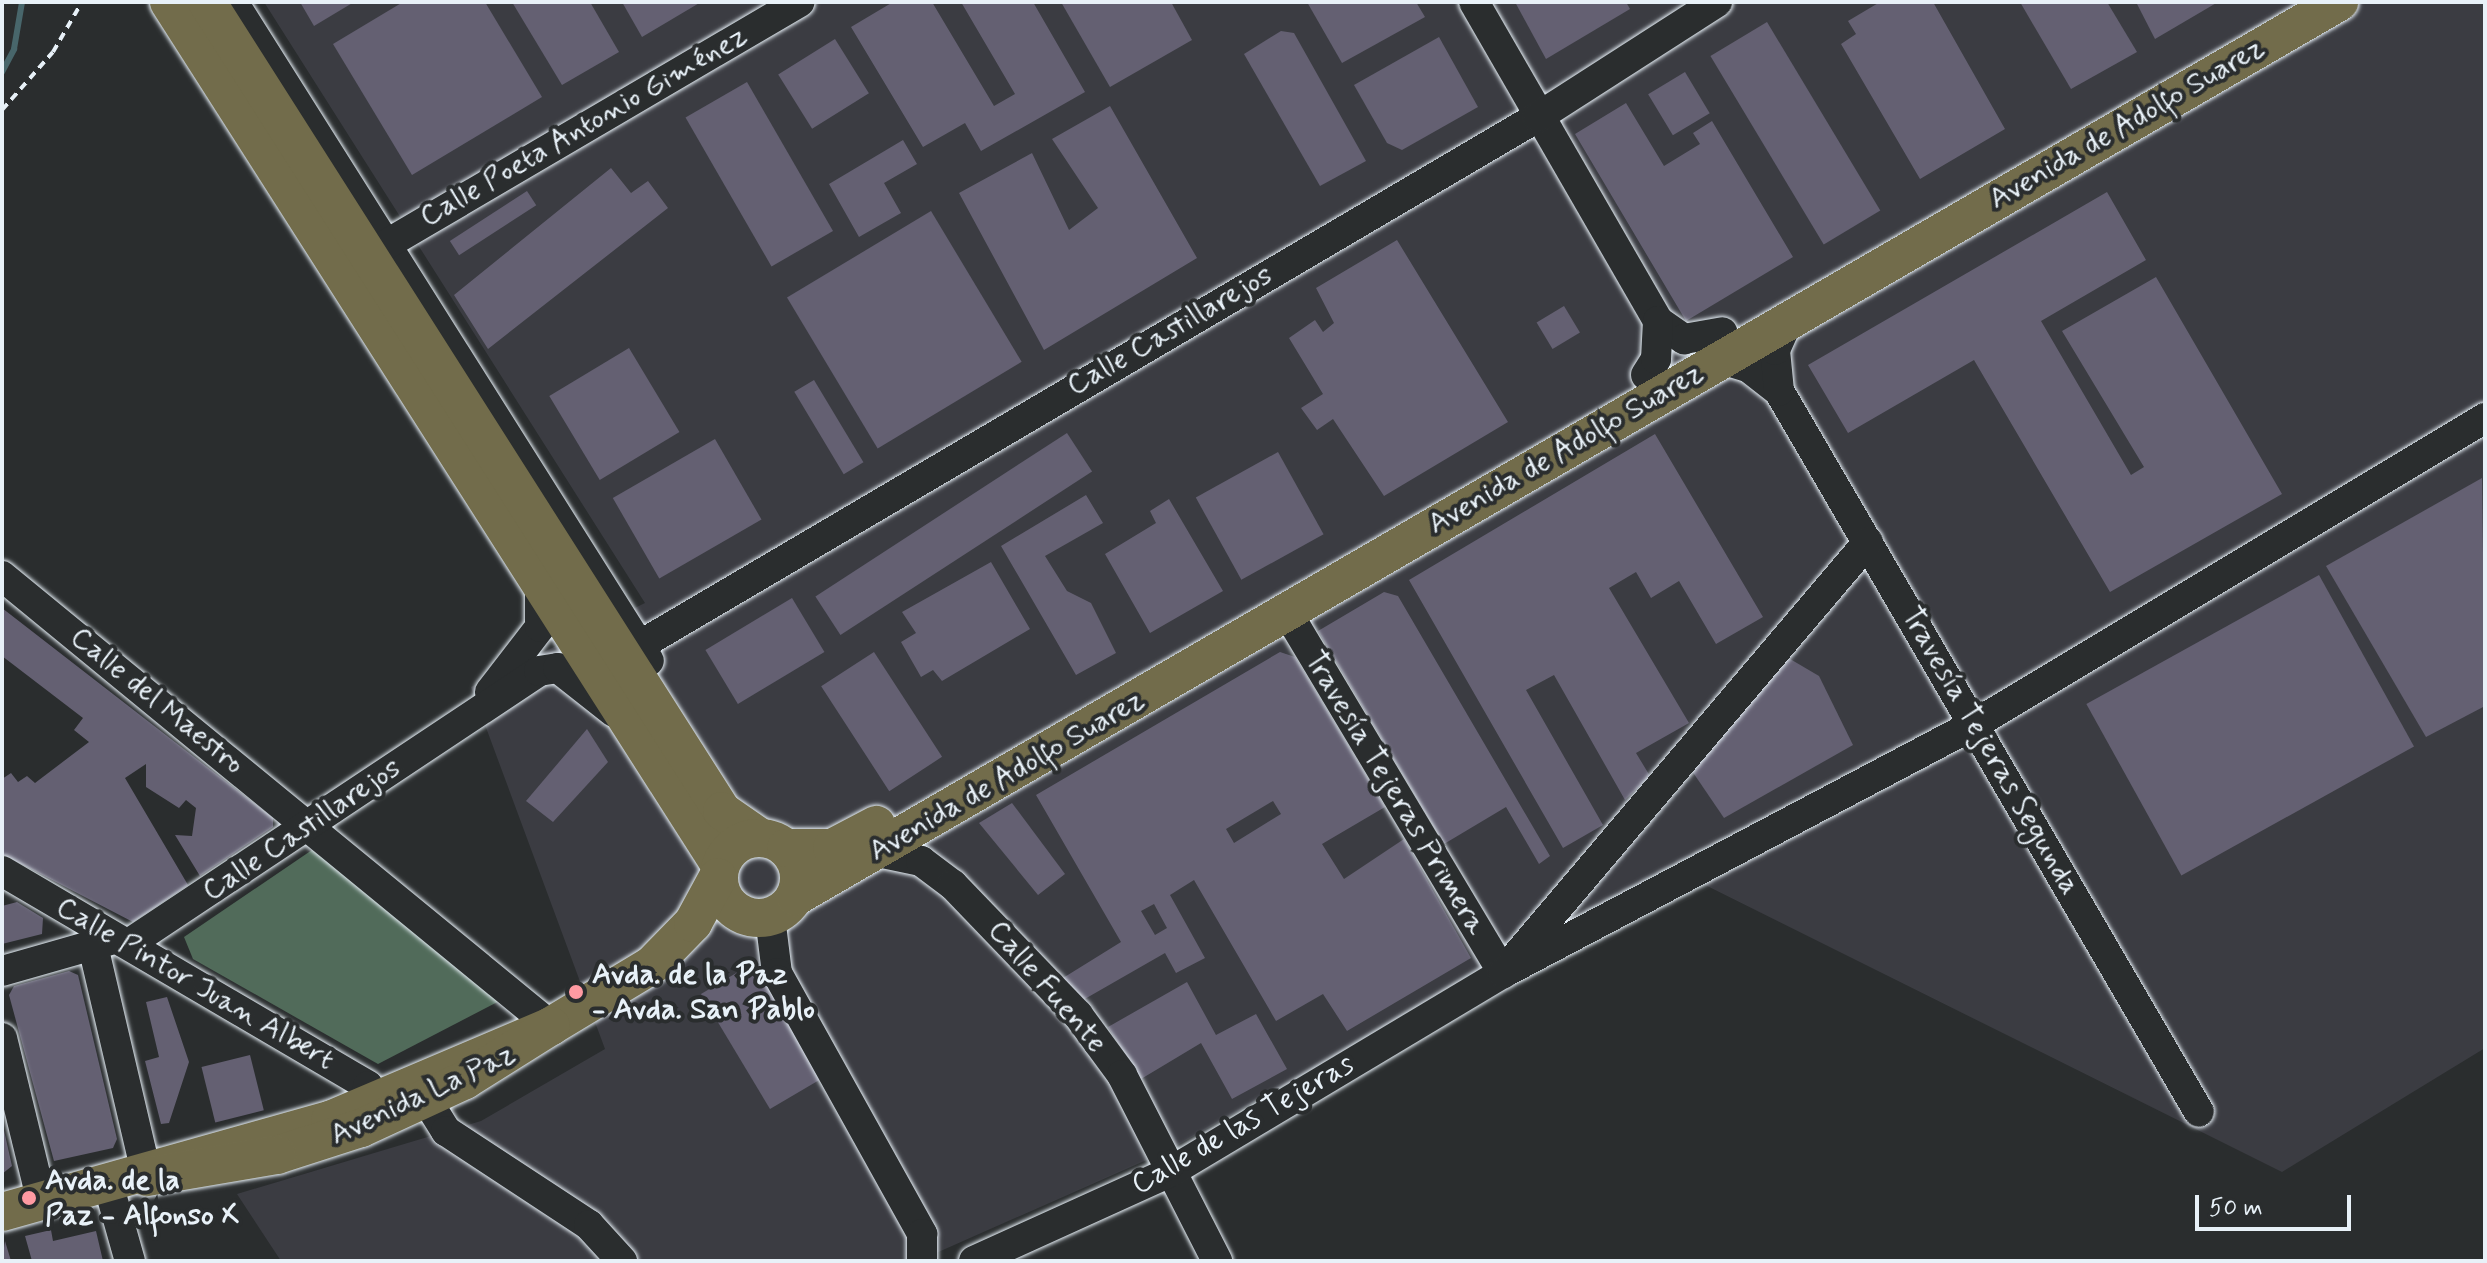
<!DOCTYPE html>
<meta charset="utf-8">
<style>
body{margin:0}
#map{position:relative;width:2487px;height:1263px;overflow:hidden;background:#2a2d2e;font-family:Mynerve,sans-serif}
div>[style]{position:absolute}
.built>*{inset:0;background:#3b3c42}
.green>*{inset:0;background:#516b5a}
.stream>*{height:6px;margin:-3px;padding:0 3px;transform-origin:3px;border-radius:3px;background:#48666b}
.building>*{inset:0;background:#646072;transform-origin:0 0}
.path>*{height:4px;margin-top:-2px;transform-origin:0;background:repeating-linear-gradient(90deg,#e8f1f8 0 8px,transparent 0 14px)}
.roads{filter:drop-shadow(0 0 2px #e8f1f8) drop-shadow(0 0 2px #e8f1f8)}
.minor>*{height:30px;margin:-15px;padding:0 15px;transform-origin:15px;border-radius:15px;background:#2a2d2e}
.major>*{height:38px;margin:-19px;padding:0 19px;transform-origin:19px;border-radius:19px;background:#726c4b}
.major>.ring{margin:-19px;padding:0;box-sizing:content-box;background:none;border:38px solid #726c4b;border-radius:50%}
.dots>*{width:22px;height:22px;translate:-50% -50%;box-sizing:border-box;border:4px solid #2a2d2e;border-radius:50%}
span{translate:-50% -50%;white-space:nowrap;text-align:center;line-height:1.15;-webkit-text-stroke:8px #2a2d2e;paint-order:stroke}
.street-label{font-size:30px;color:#e8f1f8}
.poi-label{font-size:30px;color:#e8f1f8;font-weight:700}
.left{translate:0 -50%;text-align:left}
.frame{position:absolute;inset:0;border:4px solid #e8f1f8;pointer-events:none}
.scale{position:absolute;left:2195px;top:1195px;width:156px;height:36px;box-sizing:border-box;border:4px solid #e8f1f8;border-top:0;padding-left:10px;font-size:24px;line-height:28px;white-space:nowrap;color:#e8f1f8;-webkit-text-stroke:6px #2a2d2e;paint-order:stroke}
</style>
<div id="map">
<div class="built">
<i style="clip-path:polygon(264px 2px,2485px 2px,2485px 1048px,2282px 1172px,1671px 868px,1167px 1151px,918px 1261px,281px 1261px,237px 1194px,481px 1121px,605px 1049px,471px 687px,645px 603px)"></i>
</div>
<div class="green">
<i style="clip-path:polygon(312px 850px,509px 996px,378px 1064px,193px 959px,184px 937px)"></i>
</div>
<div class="stream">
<i style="left:2px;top:72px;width:26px;rotate:-62deg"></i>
<i style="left:14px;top:49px;width:48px;rotate:-80.3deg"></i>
</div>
<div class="building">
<i style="clip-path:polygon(300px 2px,354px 2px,314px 26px)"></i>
<i style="clip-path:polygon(403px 2px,485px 2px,542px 97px,412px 175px,333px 44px)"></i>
<i style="clip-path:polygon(512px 2px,590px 2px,619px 52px,562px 85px)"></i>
<i style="clip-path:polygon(622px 2px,701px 2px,642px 37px)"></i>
<i style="clip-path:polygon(893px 2px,932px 2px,994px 106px,1015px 94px,961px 2px,1033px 2px,1085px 92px,981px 151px,965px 123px,923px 147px,851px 27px)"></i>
<i style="clip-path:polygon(1061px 2px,1171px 2px,1192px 40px,1110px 87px)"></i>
<i style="clip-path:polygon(1307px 2px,1416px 2px,1425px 17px,1342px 63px)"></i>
<i style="clip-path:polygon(1515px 2px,1626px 2px,1630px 9px,1546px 59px)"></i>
<i style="clip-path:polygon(1880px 2px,1933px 2px,2005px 129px,1920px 179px,1841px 44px,1856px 34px,1848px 21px)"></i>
<i style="clip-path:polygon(2020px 2px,2107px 2px,2137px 52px,2071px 89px)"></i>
<i style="clip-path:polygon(2136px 2px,2218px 2px,2155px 39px)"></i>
<i style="left:1767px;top:22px;width:220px;height:66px;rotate:59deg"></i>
<i style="clip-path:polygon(1281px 31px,1294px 33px,1366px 161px,1320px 186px,1244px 54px)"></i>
<i style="clip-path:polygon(1439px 37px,1478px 107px,1402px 150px,1387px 143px,1354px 85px)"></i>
<i style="left:835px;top:39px;width:64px;height:67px;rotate:58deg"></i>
<i style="left:1685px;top:72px;width:48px;height:43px;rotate:59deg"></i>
<i style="left:747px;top:82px;width:172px;height:71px;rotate:60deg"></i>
<i style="clip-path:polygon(1626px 103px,1664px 166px,1700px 144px,1693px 133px,1712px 121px,1793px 257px,1686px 321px,1575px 134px)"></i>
<i style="clip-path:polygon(1110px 106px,1197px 258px,1044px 350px,959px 193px,1032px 153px,1069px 230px,1098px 208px,1052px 139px)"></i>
<i style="clip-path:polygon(903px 140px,917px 164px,884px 183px,901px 213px,859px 237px,829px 184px)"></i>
<i style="clip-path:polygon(611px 168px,631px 193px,648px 181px,668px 208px,488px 349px,454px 295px)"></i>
<i style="left:527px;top:191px;width:17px;height:92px;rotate:57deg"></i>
<i style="clip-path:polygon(2107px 192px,2146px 260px,2041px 321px,2131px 475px,2144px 467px,2062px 331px,2156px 277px,2282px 494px,2110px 592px,1974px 360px,1848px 433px,1808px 365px)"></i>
<i style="left:931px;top:211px;width:176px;height:168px;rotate:59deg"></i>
<i style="clip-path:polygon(1397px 240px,1508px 422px,1384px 496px,1333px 419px,1317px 430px,1301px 408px,1323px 394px,1289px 338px,1315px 320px,1323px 332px,1334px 323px,1316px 288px)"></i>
<i style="left:1564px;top:306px;width:31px;height:32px;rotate:59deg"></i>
<i style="left:629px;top:348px;width:98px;height:93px;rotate:59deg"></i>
<i style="left:814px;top:380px;width:96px;height:23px;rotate:59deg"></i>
<i style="left:1067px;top:433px;width:46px;height:300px;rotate:57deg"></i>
<i style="clip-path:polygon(1655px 434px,1763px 617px,1716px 644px,1679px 581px,1651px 598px,1636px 572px,1609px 588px,1689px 723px,1636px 753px,1650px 776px,1625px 800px,1554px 675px,1526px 690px,1603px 825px,1563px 848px,1409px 580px)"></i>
<i style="left:715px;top:439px;width:93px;height:118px;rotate:60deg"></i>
<i style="left:1278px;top:452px;width:94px;height:94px;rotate:61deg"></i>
<i style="clip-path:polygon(2482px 478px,2485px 706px,2426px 737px,2326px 566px)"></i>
<i style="clip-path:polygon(1086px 495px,1103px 523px,1045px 556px,1067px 591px,1091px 603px,1116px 653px,1076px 675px,1001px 546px)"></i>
<i style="clip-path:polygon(1169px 499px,1223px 591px,1150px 633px,1105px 554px,1156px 523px,1150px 511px)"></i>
<i style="clip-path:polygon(991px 562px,1030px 629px,942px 681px,933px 670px,921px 677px,901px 642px,916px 633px,902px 612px)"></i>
<i style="left:2319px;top:575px;width:196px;height:266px;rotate:61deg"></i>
<i style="clip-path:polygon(1384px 592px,1398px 596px,1550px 856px,1539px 864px,1506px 807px,1444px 844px,1318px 631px)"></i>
<i style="left:792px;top:598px;width:63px;height:101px;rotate:59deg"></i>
<i style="clip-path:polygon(2px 608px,273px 818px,273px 827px,200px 876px,175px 835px,192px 836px,196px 808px,186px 800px,179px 808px,146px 787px,146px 764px,125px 778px,188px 885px,133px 922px,2px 854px,2px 779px,11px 773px,18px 782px,27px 776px,35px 783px,89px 742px,74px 730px,83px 718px,2px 656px)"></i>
<i style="left:874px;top:652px;width:125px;height:63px;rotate:57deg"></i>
<i style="clip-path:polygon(evenodd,1280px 652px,1295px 657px,1385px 807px,1322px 844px,1344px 879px,1404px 839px,1471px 958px,1347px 1031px,1323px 994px,1276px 1021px,1194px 880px,1170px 895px,1205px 958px,1176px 973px,1165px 953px,1083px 1000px,1063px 978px,1121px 942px,1036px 795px,1280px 652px,1273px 801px,1281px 814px,1234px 843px,1226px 829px,1273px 801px,1280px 652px,1154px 904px,1167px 928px,1155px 935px,1141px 911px,1154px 904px)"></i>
<i style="clip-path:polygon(1785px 656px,1819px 676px,1853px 745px,1724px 818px,1692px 771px)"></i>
<i style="clip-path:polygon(587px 729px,608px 762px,553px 822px,526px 801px)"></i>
<i style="clip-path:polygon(1012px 803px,1065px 874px,1038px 895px,979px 823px)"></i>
<i style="clip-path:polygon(17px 902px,43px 918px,42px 934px,2px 944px,2px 906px)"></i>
<i style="clip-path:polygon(748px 966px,762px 974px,821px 1079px,770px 1109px,701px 994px)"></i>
<i style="clip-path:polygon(69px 971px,78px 975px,117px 1139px,113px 1148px,54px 1161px,9px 995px,14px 986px)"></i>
<i style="clip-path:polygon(1187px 982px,1216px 1035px,1256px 1014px,1287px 1069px,1232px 1099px,1201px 1043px,1141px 1079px,1108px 1027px)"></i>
<i style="clip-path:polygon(167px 997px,189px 1062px,169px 1123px,161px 1124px,145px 1061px,159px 1057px,146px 1002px)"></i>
<i style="left:250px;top:1055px;width:57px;height:50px;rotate:76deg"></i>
<i style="clip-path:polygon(3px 1126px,12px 1166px,2px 1174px,2px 1127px)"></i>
<i style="clip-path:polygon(51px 1230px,53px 1241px,96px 1231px,103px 1261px,32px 1261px,25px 1236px)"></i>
<i style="clip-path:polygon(5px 1241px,11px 1261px,2px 1261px)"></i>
</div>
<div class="path">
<i style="left:2px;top:110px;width:77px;rotate:-48.7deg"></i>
<i style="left:53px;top:52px;width:58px;rotate:-59.9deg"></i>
</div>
<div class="roads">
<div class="minor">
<i style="left:233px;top:2px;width:779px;rotate:57.74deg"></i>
<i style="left:1474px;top:2px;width:368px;rotate:60deg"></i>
<i style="left:1658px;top:321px;width:32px;rotate:35deg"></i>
<i style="left:1684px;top:339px;width:39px;rotate:-10deg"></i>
<i style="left:370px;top:254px;width:498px;rotate:-30.4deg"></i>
<i style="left:1721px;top:359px;width:28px;rotate:17deg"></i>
<i style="left:1748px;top:367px;width:39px;rotate:38deg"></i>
<i style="left:1779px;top:391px;width:834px;rotate:59.78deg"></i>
<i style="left:1646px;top:375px;width:19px;rotate:-58deg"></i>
<i style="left:1656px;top:359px;width:38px;rotate:-87deg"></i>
<i style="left:1779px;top:391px;width:41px;rotate:-95.6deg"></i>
<i style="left:1775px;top:350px;width:30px;rotate:-66deg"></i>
<i style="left:2px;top:576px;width:710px;rotate:39.34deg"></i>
<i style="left:1287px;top:612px;width:421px;rotate:59.1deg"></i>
<i style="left:620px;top:657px;width:1065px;rotate:-30.47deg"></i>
<i style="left:1538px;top:117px;width:213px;rotate:-32.7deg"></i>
<i style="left:490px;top:692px;width:82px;rotate:-52.4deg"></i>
<i style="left:540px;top:627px;width:37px;rotate:-90deg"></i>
<i style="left:878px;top:852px;width:44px;rotate:11.8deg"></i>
<i style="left:921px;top:861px;width:40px;rotate:37deg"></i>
<i style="left:953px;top:885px;width:180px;rotate:46.1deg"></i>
<i style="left:1078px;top:1015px;width:74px;rotate:53.7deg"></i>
<i style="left:1122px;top:1075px;width:209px;rotate:62.9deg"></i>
<i style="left:2px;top:871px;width:424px;rotate:30.4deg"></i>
<i style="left:368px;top:1086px;width:21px;rotate:98deg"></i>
<i style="left:770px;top:917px;width:56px;rotate:82.9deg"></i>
<i style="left:777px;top:973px;width:299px;rotate:60.9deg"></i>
<i style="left:922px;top:1234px;width:27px;rotate:90deg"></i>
<i style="left:130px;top:943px;width:491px;rotate:-33.6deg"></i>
<i style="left:539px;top:671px;width:19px;rotate:-9deg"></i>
<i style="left:558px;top:668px;width:71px;rotate:38.2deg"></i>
<i style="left:93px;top:946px;width:237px;rotate:76.8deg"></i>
<i style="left:1514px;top:959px;width:547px;rotate:-49.67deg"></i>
<i style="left:2px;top:971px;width:113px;rotate:-15.9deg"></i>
<i style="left:2px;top:1038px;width:169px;rotate:76.3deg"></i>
<i style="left:426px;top:1099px;width:38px;rotate:58deg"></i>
<i style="left:446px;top:1131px;width:171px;rotate:33.3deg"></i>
<i style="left:589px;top:1225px;width:49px;rotate:47.5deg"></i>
<i style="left:109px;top:1187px;width:77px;rotate:74.2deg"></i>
<i style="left:974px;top:1261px;width:217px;rotate:-24.4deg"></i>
<i style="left:1172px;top:1171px;width:386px;rotate:-30.9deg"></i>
<i style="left:1503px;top:973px;width:534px;rotate:-27.81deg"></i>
<i style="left:1975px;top:724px;width:595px;rotate:-30.96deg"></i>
</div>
<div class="major">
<i style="left:169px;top:2px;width:1024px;rotate:57.44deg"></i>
<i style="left:207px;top:2px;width:959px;rotate:57.52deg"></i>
<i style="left:722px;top:811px;width:47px;rotate:34.7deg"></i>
<i class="ring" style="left:719px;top:838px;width:42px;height:42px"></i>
<i style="left:786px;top:848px;width:46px"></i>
<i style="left:832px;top:848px;width:50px;rotate:-27.6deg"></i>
<i style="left:795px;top:897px;width:1785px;rotate:-30.1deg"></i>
<i style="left:551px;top:1026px;width:118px;rotate:-31.1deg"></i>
<i style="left:652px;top:965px;width:59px;rotate:-45.7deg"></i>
<i style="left:693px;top:923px;width:52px;rotate:-61.5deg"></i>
<i style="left:2px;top:1212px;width:341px;rotate:-15.7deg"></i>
<i style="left:330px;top:1120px;width:240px;rotate:-23deg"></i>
<i style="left:551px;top:1026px;width:102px;rotate:147.9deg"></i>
<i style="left:465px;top:1080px;width:115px;rotate:155.2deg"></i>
<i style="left:361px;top:1128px;width:88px;rotate:162.2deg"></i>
<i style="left:277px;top:1155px;width:132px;rotate:170.4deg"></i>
</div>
</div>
<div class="dots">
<i style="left:576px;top:992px;background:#ff9aa2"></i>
<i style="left:29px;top:1198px;background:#ff9aa2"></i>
</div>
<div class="street-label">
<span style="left:2127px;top:124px;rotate:-30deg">Avenida de Adolfo Suarez</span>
<span style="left:584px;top:127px;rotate:-30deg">Calle Poeta Antonio Giménez</span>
<span style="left:1170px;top:331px;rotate:-30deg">Calle Castillarejos</span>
<span style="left:1566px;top:449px;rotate:-30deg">Avenida de Adolfo Suarez</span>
<span style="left:157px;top:701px;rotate:39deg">Calle del Maestro</span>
<span style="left:1990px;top:751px;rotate:60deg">Travesía Tejeras Segunda</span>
<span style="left:1007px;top:776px;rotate:-30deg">Avenida de Adolfo Suarez</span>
<span style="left:1395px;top:793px;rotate:59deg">Travesía Tejeras Primera</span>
<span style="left:302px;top:830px;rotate:-34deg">Calle Castillarejos</span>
<span style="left:195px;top:984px;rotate:30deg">Calle Pintor Juan Albert</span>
<span style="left:1047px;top:987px;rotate:49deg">Calle Fuente</span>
<span style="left:423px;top:1095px;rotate:-25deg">Avenida La Paz</span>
<span style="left:1243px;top:1125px;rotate:-30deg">Calle de las Tejeras</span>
</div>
<div class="poi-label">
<span class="left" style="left:592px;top:992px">Avda. de la Paz<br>- Avda. San Pablo</span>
<span class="left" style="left:45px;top:1198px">Avda. de la<br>Paz - Alfonso X</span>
</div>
<div class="frame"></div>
<div class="scale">50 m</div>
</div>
